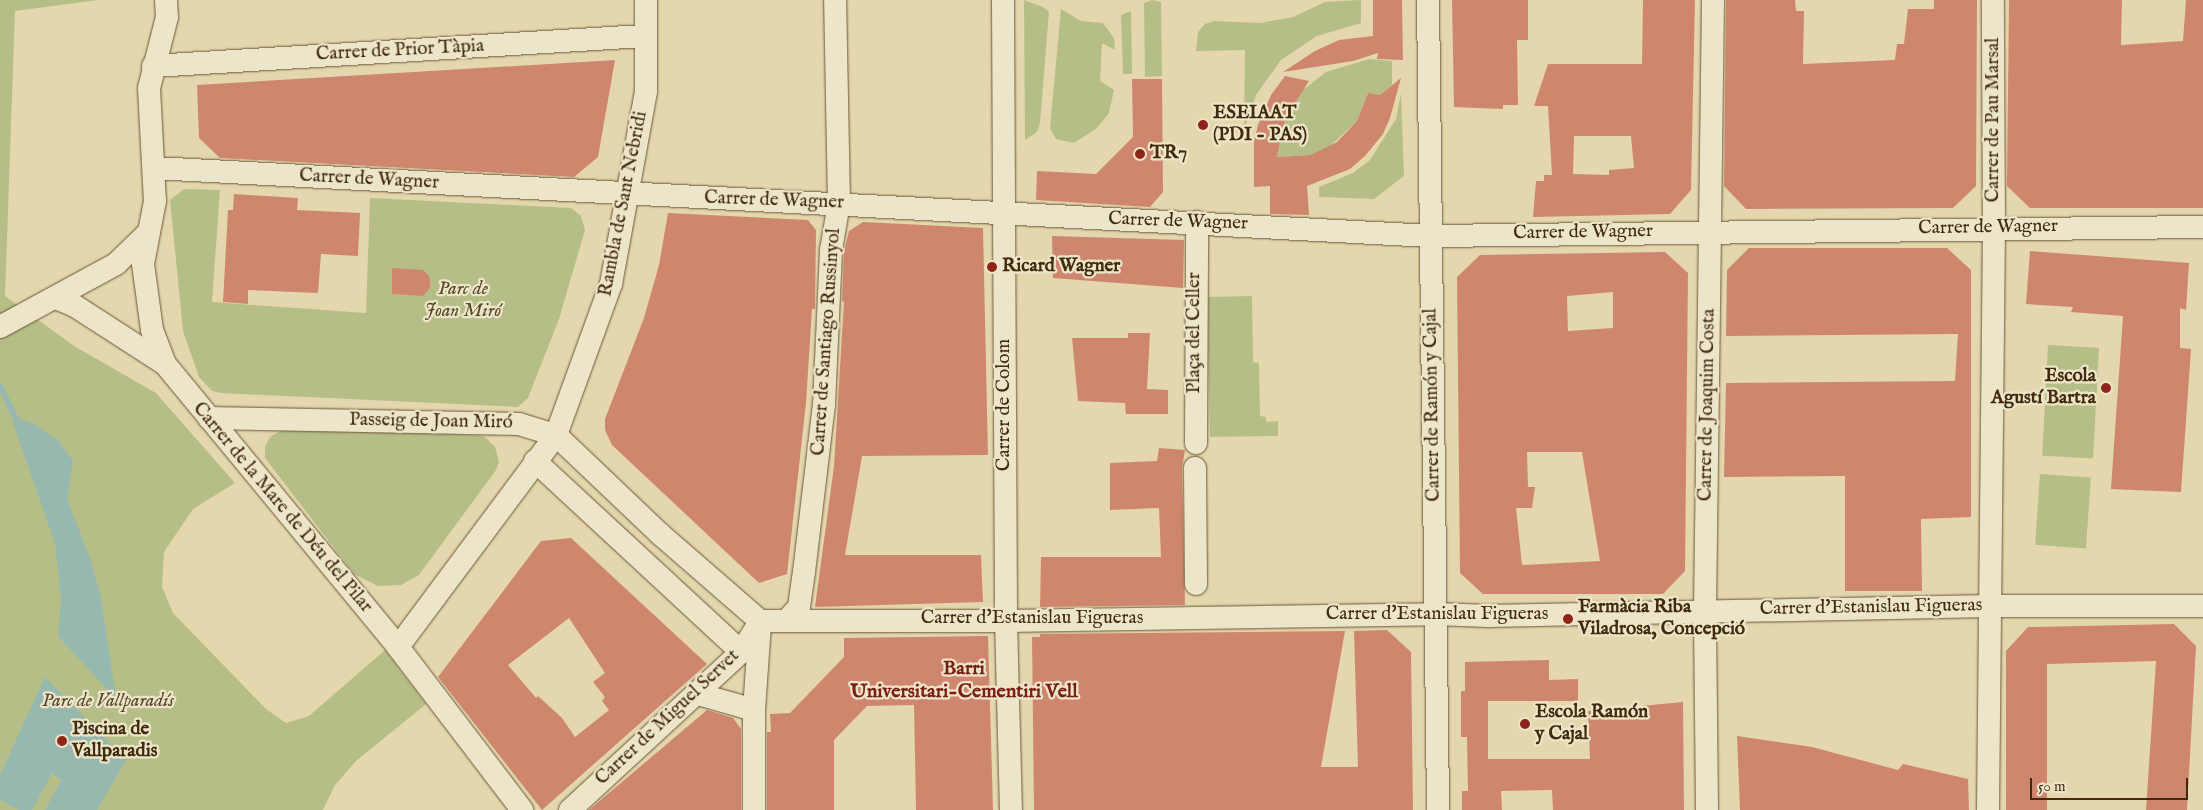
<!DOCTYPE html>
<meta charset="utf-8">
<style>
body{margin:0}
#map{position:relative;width:2203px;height:810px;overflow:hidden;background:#e4d7ad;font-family:"IM FELL English",serif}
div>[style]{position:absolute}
.green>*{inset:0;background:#b6be88;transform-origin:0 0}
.water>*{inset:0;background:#96b8af}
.stream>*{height:6px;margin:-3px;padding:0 3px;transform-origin:3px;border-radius:3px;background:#96b8af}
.building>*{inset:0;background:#ce876e}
.roads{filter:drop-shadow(0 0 1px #6a5635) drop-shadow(0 0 1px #6a5635)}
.minor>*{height:22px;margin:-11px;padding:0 11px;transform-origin:11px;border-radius:11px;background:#ede5ca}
.dots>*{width:14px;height:14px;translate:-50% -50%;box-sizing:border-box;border:2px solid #ede5ca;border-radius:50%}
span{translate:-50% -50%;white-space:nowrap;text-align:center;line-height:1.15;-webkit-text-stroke:4.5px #ede5ca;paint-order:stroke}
.street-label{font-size:19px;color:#422b0d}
.poi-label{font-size:19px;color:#422b0d;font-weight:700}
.left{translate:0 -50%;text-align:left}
.right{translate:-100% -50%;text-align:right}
.park-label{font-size:19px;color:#594826;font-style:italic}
.neighbourhood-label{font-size:20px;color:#7a1f14;font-weight:700}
.scale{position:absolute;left:2030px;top:778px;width:158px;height:22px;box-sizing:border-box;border:2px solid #422b0d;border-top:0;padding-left:6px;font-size:15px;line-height:18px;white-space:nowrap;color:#422b0d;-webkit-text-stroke:4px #ede5ca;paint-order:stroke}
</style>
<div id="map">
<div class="green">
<i style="clip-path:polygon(0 0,99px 0,15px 11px,5px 296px,74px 346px,156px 393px,235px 483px,193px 509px,164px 552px,162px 587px,173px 613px,266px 709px,286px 723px,309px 716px,385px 650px,426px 704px,356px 761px,335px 785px,323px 810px,0 810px)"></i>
<i style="clip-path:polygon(1024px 0,1043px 7px,1049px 12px,1040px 123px,1037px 132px,1025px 140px)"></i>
<i style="clip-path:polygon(1152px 0,1161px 2px,1162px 76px,1145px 77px,1144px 3px)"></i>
<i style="clip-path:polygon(1361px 0,1361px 23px,1317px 36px,1281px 60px,1256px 95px,1244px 130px,1245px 50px,1196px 51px,1198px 32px,1205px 24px,1214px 21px,1260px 23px,1293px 17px,1325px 2px)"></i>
<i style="clip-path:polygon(1061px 9px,1081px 21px,1103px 23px,1114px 38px,1115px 50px,1102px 43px,1100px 81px,1114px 90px,1109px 113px,1097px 128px,1074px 143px,1056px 139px,1050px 128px)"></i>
<i style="clip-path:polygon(1131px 11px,1132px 74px,1123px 74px,1121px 15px)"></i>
<i style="clip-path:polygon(1369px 59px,1392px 61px,1392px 85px,1380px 95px,1368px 93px,1357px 121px,1327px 149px,1311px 155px,1277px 157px,1285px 119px,1302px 91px,1326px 72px)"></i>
<i style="clip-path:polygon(1401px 93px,1404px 176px,1374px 199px,1319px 197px,1319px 187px,1353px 173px,1370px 160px,1396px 119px)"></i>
<i style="clip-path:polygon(184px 189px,220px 190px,212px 302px,366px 313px,370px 198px,571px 208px,581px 216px,585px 230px,559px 319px,528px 398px,518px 407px,221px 393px,212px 391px,199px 377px,183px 331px,170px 200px)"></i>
<i style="clip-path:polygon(1252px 296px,1253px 362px,1259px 363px,1260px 416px,1266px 417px,1266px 422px,1278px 421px,1278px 436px,1210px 437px,1207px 297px)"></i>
<i style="left:2048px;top:345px;width:51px;height:111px;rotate:3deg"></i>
<i style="clip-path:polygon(288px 427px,476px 435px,485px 437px,495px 447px,499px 462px,496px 470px,419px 575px,401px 585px,378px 586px,354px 574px,265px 458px,265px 446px,271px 436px)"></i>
<i style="left:2040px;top:474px;width:51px;height:71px;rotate:4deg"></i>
</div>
<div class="water">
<i style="clip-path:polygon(14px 417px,34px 424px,59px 441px,73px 461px,67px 499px,91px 561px,101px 597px,116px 699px,58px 636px,61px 600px,55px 543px,13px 423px)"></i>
<i style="clip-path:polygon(45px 677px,126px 760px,97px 810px,45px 810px,61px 780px,52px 773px,32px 810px,19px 810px,0 800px,0 775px)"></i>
</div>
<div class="stream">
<i style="left:0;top:386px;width:41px;rotate:64.1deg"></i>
</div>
<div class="building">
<i style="clip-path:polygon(1373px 0,1402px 0,1403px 60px,1377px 59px,1378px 53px,1353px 61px,1283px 72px,1315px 51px,1339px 40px,1373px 36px)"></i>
<i style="clip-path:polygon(1452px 0,1528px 0,1528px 40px,1517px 40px,1518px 105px,1503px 105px,1503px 109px,1454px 107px)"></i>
<i style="clip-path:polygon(evenodd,1643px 0,1695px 0,1691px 190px,1670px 214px,1533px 217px,1536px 181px,1544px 181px,1544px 175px,1552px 175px,1548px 106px,1534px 106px,1548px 64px,1642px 64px,1643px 0,1574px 136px,1631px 136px,1634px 168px,1609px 170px,1609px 175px,1573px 174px,1574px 136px)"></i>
<i style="clip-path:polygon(1726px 0,1795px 0,1796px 11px,1804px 11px,1803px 64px,1895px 60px,1897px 44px,1904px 44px,1908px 9px,1934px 9px,1934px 0,1977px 0,1976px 186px,1953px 208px,1746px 209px,1724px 186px)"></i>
<i style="clip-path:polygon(2009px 0,2122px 0,2121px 45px,2183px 41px,2186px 0,2203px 0,2203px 208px,2030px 208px,2007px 186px)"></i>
<i style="clip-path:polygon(615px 60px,598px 157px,574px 177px,220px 158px,199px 138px,197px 85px)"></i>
<i style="clip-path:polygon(1285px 76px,1309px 81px,1285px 119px,1277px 157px,1311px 155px,1337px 142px,1357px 121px,1368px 93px,1380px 95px,1401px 78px,1390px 118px,1383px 134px,1365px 156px,1350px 169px,1307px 186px,1309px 215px,1270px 214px,1270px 186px,1254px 187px,1254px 142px,1258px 125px,1271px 95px)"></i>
<i style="clip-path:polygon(1132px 79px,1162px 79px,1163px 192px,1150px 207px,1036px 200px,1037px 171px,1096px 174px,1133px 137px)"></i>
<i style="clip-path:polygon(234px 194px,298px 198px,297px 210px,360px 213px,358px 256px,321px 254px,318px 293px,248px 290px,248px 304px,223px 302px,228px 210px,233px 210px)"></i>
<i style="clip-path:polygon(668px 213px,808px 220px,816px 230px,815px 309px,812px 309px,806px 403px,787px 574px,759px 583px,612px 445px,605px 430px,605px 419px,644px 318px,659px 265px)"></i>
<i style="clip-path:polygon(863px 222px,983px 228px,988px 455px,862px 456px,845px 555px,981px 555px,983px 602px,815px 607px,834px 466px,844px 302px,842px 301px,844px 251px,849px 231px)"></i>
<i style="clip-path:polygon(1052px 236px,1184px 240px,1183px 288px,1053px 278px)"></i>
<i style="clip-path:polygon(1749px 248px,1947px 248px,1971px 270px,1971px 517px,1921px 519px,1922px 591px,1845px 591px,1845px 476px,1724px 477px,1726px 383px,1955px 381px,1958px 334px,1726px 336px,1727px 270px)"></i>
<i style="clip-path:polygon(2030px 251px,2189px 263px,2186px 310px,2180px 308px,2180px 348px,2191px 349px,2181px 492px,2111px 489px,2123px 316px,2071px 312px,2073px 307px,2026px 304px)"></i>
<i style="clip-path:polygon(evenodd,1665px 252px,1688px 273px,1685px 571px,1663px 594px,1483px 594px,1460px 573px,1457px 277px,1480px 255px,1665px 252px,1613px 292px,1613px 328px,1568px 331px,1567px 296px,1613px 292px,1665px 252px,1527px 452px,1582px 452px,1600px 561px,1522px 565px,1516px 508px,1532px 508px,1535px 487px,1528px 487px,1527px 452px)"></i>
<i style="clip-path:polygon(392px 268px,423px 270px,430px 277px,430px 288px,423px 296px,392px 294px)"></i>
<i style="clip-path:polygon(1128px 333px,1150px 333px,1147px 389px,1168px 390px,1168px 414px,1126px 414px,1125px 403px,1078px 401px,1072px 338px,1128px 338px)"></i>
<i style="clip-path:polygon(1159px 448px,1185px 450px,1182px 468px,1185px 605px,1040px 607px,1041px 557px,1161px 557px,1159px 508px,1110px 510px,1110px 463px,1157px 461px)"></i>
<i style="clip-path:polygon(evenodd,571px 538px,707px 664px,542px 810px,438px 677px,541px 541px,571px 538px,569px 618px,605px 673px,593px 682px,605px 697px,602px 701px,609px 710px,575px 737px,562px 718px,538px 696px,536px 698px,508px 665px,569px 618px)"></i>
<i style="clip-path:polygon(2174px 624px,2196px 646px,2187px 810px,2146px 810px,2156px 661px,2047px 664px,2047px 810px,2006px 810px,2006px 651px,2028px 627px)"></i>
<i style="clip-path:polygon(1387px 630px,1411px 652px,1413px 810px,1034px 810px,1032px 637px,1040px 637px,1040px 634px,1345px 631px,1321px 767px,1358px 767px,1354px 631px)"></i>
<i style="clip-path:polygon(988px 636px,993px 810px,916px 810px,914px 705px,867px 706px,834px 740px,834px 810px,767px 810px,767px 732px,771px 732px,770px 714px,790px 713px,844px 657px,844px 638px)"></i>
<i style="clip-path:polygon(1549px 660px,1549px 680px,1578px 679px,1578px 701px,1488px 701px,1488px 759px,1590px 759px,1588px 711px,1683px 702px,1684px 810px,1553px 810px,1552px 790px,1501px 791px,1502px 810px,1462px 810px,1462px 791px,1468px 791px,1467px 737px,1461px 737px,1461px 691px,1465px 691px,1465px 662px)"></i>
<i style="clip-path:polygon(707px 710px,733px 718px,741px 729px,741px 810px,589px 810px)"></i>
<i style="clip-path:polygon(1737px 736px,1812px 747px,1898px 770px,1903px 764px,1968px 779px,1969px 810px,1740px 810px)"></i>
</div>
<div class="roads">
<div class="minor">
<i style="left:166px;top:0;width:17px;rotate:87deg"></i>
<i style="left:167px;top:17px;width:73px;rotate:104.2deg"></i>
<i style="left:149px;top:88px;width:113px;rotate:87deg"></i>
<i style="left:155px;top:201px;width:64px;rotate:100.8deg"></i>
<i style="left:143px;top:264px;width:67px;rotate:82.2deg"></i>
<i style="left:152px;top:330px;width:36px;rotate:69deg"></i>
<i style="left:165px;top:364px;width:367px;rotate:50.5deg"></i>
<i style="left:398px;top:647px;width:205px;rotate:52.7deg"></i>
<i style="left:1003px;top:0;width:621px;rotate:89.72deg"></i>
<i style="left:1006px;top:621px;width:189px;rotate:88.5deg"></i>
<i style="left:1428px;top:0;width:810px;rotate:89.29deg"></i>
<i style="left:153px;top:66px;width:494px;rotate:-3.5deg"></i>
<i style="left:154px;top:168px;width:1279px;rotate:3.05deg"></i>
<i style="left:1431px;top:236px;width:772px;rotate:-0.67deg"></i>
<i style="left:56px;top:298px;width:21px;rotate:23deg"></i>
<i style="left:75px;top:306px;width:107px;rotate:32.8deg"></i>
<i style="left:0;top:327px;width:132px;rotate:-28.5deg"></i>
<i style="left:116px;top:264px;width:45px;rotate:-44.1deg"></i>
<i style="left:209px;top:418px;width:310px;rotate:1.1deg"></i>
<i style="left:519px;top:424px;width:39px;rotate:17deg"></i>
<i style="left:556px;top:435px;width:144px;rotate:43.6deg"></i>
<i style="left:660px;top:534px;width:133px;rotate:41deg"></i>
<i style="left:1196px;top:443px;width:221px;rotate:-89.7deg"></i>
<i style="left:535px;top:461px;width:281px;rotate:42.8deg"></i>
<i style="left:1195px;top:468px;width:116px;rotate:89.5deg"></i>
<i style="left:788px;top:619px;width:16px;rotate:-47deg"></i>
<i style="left:799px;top:607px;width:35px;rotate:-82deg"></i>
<i style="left:804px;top:572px;width:168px;rotate:-83.2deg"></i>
<i style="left:824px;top:405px;width:155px;rotate:-87.4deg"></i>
<i style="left:831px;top:250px;width:48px;rotate:-80.3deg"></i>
<i style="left:839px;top:203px;width:203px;rotate:-91.1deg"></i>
<i style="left:760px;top:621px;width:246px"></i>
<i style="left:1006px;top:621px;width:430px;rotate:-0.9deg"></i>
<i style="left:1436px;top:614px;width:52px;rotate:2.2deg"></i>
<i style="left:1488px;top:616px;width:502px;rotate:-1.14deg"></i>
<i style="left:1990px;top:606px;width:213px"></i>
<i style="left:398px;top:647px;width:264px;rotate:-53.3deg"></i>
<i style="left:556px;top:435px;width:161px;rotate:-70deg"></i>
<i style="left:611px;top:284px;width:196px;rotate:-79.7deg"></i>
<i style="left:646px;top:91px;width:91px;rotate:-90deg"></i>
<i style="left:698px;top:694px;width:58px;rotate:15.9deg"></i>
<i style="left:570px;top:810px;width:233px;rotate:-42.7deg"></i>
<i style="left:741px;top:652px;width:36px;rotate:-58deg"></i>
<i style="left:754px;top:810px;width:100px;rotate:-90deg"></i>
<i style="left:754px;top:710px;width:86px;rotate:-86deg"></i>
<i style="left:1707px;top:810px;width:199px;rotate:-90.6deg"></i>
<i style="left:1705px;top:611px;width:611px;rotate:-89.25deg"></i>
<i style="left:1988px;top:810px;width:581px;rotate:-89.41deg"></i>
<i style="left:1994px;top:229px;width:229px;rotate:-90.3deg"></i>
</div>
</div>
<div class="dots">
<i style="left:1203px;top:125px;background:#8f2418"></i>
<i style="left:1140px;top:154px;background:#8f2418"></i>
<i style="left:992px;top:267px;background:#8f2418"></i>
<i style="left:2106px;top:388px;background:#8f2418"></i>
<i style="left:1568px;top:619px;background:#8f2418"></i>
<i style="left:1525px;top:724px;background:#8f2418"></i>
<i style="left:62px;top:741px;background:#8f2418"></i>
</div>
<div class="street-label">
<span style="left:400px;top:51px;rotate:-3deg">Carrer de Prior Tàpia</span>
<span style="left:1994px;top:120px;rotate:-90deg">Carrer de Pau Marsal</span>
<span style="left:369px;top:180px;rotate:3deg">Carrer de Wagner</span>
<span style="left:774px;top:201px;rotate:2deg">Carrer de Wagner</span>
<span style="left:624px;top:204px;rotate:-79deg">Rambla de Sant Nebridi</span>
<span style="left:1178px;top:222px;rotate:2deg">Carrer de Wagner</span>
<span style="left:1988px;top:228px;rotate:-1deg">Carrer de Wagner</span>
<span style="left:1583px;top:233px;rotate:-1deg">Carrer de Wagner</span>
<span style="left:1195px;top:333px;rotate:-90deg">Plaça del Celler</span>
<span style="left:827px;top:342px;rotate:-86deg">Carrer de Santiago Russinyol</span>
<span style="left:1005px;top:405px;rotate:-90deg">Carrer de Colom</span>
<span style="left:1433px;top:405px;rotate:-91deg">Carrer de Ramón y Cajal</span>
<span style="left:1708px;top:405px;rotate:-89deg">Carrer de Joaquim Costa</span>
<span style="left:431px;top:422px;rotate:1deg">Passeig de Joan Miró</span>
<span style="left:282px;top:508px;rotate:50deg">Carrer de la Mare de Déu del Pilar</span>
<span style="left:1871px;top:608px;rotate:-1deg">Carrer d'Estanislau Figueras</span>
<span style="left:1437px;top:615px">Carrer d'Estanislau Figueras</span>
<span style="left:1032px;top:619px">Carrer d'Estanislau Figueras</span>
<span style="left:668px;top:718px;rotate:-43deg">Carrer de Miguel Servet</span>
</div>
<div class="poi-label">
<span class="left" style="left:1213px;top:125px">ESEIAAT<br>(PDI - PAS)</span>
<span class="left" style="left:1150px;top:154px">TR7</span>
<span class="left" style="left:1002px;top:267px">Ricard Wagner</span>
<span class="right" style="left:2096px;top:388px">Escola<br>Agustí Bartra</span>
<span class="left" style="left:1578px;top:619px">Farmàcia Riba<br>Viladrosa, Concepció</span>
<span class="left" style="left:1535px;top:724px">Escola Ramón<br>y Cajal</span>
<span class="left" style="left:72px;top:741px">Piscina de<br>Vallparadis</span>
</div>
<div class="park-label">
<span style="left:463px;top:301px">Parc de<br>Joan Miró</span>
<span style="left:108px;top:702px">Parc de Vallparadís</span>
</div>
<div class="neighbourhood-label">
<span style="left:964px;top:680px">Barri<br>Universitari-Cementiri Vell</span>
</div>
<div class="scale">50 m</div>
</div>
